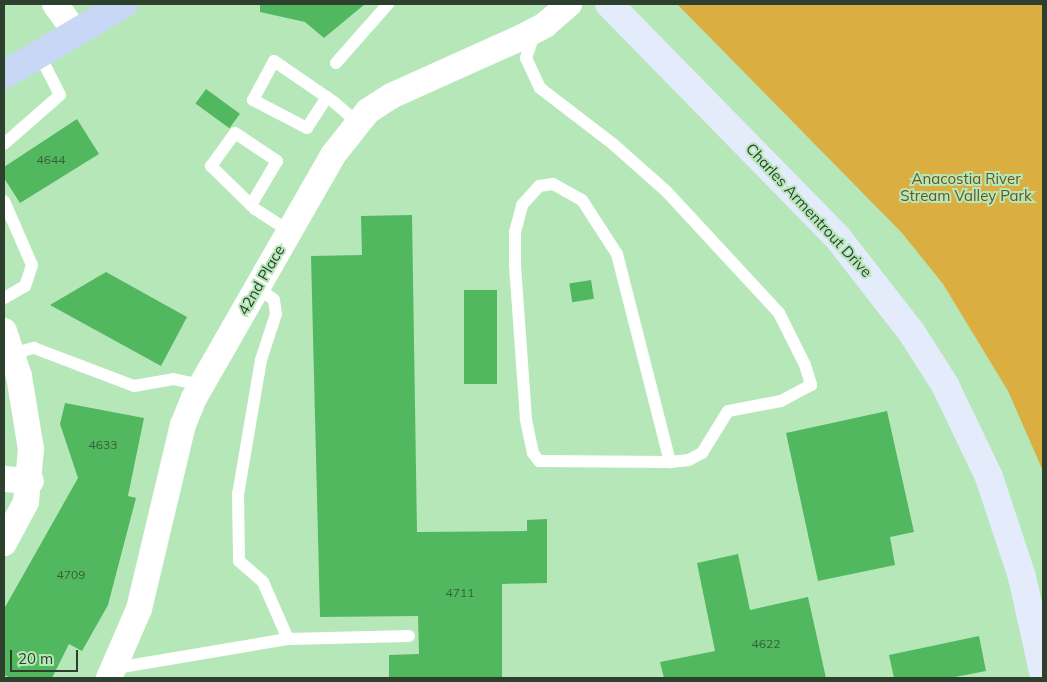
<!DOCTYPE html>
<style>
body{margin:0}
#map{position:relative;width:1047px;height:682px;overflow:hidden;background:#b6e7b8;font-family:Mulish,sans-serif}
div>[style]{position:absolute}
.green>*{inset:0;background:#daae41}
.building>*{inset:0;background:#52b85f;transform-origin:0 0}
.lane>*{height:12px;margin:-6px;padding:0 6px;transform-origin:6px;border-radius:6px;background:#fff}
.street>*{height:26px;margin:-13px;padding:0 13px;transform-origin:13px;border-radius:13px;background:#fff}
.secondary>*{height:28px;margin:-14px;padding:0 14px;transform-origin:14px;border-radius:14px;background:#e4ebfb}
.primary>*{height:28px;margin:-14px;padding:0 14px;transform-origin:14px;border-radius:14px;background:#c9d7f7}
span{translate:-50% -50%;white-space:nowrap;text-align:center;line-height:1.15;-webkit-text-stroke:4px #b6e7b8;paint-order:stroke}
.number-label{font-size:12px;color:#365e3a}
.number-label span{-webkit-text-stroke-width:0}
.park-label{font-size:15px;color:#6a5420}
.street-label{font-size:15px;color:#2c402d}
.frame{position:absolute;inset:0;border:5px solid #2c402d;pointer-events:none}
.scale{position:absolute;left:10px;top:650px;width:68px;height:22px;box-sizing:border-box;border:2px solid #2c402d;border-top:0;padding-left:6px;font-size:15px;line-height:18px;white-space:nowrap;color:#2c402d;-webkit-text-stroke:4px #b6e7b8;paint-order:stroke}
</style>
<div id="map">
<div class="green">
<i style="clip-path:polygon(677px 4px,1043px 4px,1043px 471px,1008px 391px,943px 284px,902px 233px)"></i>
</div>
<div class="building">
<i style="clip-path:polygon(260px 4px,365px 4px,324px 38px,305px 22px,260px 12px)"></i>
<i style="left:206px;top:89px;width:42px;height:18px;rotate:36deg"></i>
<i style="clip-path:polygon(77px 119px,99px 154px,20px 203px,4px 178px,4px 167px)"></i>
<i style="clip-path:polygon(412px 215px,417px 532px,527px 531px,527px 520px,547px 519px,547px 583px,502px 584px,502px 678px,389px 678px,389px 655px,419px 654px,418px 616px,320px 617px,311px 256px,362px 255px,361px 216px)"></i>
<i style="clip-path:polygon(106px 272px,187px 317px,161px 366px,50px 305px)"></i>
<i style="left:591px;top:280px;width:19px;height:22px;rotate:81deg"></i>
<i style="left:464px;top:290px;width:33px;height:94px"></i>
<i style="clip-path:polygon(65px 403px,144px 418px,128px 496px,136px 498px,108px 605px,82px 651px,69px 644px,52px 678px,11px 678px,4px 675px,4px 609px,78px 478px,60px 424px)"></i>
<i style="clip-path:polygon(887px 411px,914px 532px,890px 537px,895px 565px,818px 581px,786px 433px)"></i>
<i style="clip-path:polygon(738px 554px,750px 610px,808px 597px,826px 678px,664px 678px,660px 662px,715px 651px,697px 563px)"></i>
<i style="clip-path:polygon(979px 636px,986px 671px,950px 678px,894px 678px,889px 655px)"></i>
</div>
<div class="lane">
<i style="left:535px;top:32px;width:28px;rotate:109deg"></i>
<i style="left:526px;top:58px;width:33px;rotate:65deg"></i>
<i style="left:540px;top:88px;width:92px;rotate:37.5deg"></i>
<i style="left:613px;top:144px;width:72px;rotate:41.6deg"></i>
<i style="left:667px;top:192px;width:165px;rotate:47.2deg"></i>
<i style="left:779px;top:313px;width:58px;rotate:63.4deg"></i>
<i style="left:805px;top:365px;width:21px;rotate:73deg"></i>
<i style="left:811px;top:385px;width:34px;rotate:152deg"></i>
<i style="left:781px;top:401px;width:54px;rotate:169.3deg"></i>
<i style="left:728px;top:411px;width:49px;rotate:121.8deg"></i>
<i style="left:702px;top:453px;width:15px;rotate:152deg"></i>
<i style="left:689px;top:460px;width:19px;rotate:174deg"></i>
<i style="left:670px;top:462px;width:131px;rotate:-179.6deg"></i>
<i style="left:539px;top:461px;width:10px;rotate:-127deg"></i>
<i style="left:533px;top:453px;width:35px;rotate:-102deg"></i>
<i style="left:526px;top:419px;width:155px;rotate:-94.1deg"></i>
<i style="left:515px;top:264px;width:32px;rotate:-90deg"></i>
<i style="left:515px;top:232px;width:28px;rotate:-75deg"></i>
<i style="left:522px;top:205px;width:25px;rotate:-48deg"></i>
<i style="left:539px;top:186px;width:14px;rotate:-8deg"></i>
<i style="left:553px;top:184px;width:33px;rotate:29deg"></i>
<i style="left:582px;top:200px;width:64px;rotate:57.1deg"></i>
<i style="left:617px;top:254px;width:215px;rotate:75.7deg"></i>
<i style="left:336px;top:63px;width:79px;rotate:-48.6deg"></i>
<i style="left:327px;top:97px;width:37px;rotate:123deg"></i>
<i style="left:307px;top:128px;width:61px;rotate:-152.6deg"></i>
<i style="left:253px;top:100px;width:44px;rotate:-61.7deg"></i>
<i style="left:274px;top:61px;width:74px;rotate:34.5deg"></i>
<i style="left:335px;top:103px;width:30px;rotate:41deg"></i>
<i style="left:4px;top:144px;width:74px;rotate:-41.2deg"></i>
<i style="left:60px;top:95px;width:46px;rotate:-117.1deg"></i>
<i style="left:4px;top:201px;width:70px;rotate:66.4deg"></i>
<i style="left:32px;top:265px;width:22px;rotate:108deg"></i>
<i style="left:25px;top:286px;width:24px;rotate:150deg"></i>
<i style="left:251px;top:205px;width:51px;rotate:-59.4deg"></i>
<i style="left:277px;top:161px;width:50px;rotate:-146.3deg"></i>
<i style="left:235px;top:133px;width:41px;rotate:126deg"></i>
<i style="left:211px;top:166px;width:56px;rotate:44.3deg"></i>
<i style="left:251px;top:205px;width:6px;rotate:45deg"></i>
<i style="left:255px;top:209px;width:40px;rotate:32.9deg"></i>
<i style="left:257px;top:287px;width:21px;rotate:37deg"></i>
<i style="left:274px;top:300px;width:14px;rotate:82deg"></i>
<i style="left:276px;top:314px;width:48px;rotate:108.1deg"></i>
<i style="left:261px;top:360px;width:136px;rotate:99.7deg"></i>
<i style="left:238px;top:494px;width:67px;rotate:89.1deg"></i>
<i style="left:239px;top:561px;width:32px;rotate:41deg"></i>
<i style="left:263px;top:582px;width:62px;rotate:66.3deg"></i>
<i style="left:288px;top:639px;width:121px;rotate:-1.4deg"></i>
<i style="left:11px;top:354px;width:24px;rotate:-15deg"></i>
<i style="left:34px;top:348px;width:107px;rotate:20.8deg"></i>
<i style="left:134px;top:386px;width:40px;rotate:-10deg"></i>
<i style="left:173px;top:379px;width:29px;rotate:12deg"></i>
<i style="left:116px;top:668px;width:174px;rotate:-9.6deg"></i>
</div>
<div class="street">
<i style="left:55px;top:4px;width:34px;rotate:54deg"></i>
<i style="left:4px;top:331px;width:47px;rotate:71.6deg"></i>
<i style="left:19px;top:376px;width:74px;rotate:80.7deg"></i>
<i style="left:31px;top:449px;width:53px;rotate:95.4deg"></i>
<i style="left:26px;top:502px;width:47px;rotate:118.2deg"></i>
<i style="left:4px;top:479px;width:27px;rotate:4deg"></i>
<i style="left:109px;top:678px;width:75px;rotate:-66.5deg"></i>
<i style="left:139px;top:609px;width:189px;rotate:-76.6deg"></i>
<i style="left:183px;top:425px;width:29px;rotate:-68deg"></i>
<i style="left:194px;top:398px;width:280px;rotate:-60.2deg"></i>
<i style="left:333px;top:155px;width:56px;rotate:-51.5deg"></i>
<i style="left:368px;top:111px;width:27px;rotate:-33deg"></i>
<i style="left:391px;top:96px;width:139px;rotate:-24.2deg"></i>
<i style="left:518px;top:39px;width:30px;rotate:-27deg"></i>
<i style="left:545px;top:25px;width:32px;rotate:-41deg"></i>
</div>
<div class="secondary">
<i style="left:609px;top:4px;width:327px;rotate:45.6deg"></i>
<i style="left:838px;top:238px;width:120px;rotate:52.1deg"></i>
<i style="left:912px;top:333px;width:62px;rotate:57.6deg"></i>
<i style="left:945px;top:385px;width:102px;rotate:64.4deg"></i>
<i style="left:989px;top:477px;width:105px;rotate:71.7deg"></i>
<i style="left:1022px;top:577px;width:97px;rotate:77.5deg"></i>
</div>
<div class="primary">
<i style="left:4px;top:75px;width:139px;rotate:-30.6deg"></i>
</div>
<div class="number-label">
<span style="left:51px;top:160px">4644</span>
<span style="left:103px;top:445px">4633</span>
<span style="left:71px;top:575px">4709</span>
<span style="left:460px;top:593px">4711</span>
<span style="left:766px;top:644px">4622</span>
</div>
<div class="park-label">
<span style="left:966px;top:187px">Anacostia River<br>Stream Valley Park</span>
</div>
<div class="street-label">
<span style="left:809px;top:210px;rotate:47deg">Charles Armentrout Drive</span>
<span style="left:261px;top:280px;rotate:-60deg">42nd Place</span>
</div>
<div class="frame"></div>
<div class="scale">20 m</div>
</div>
